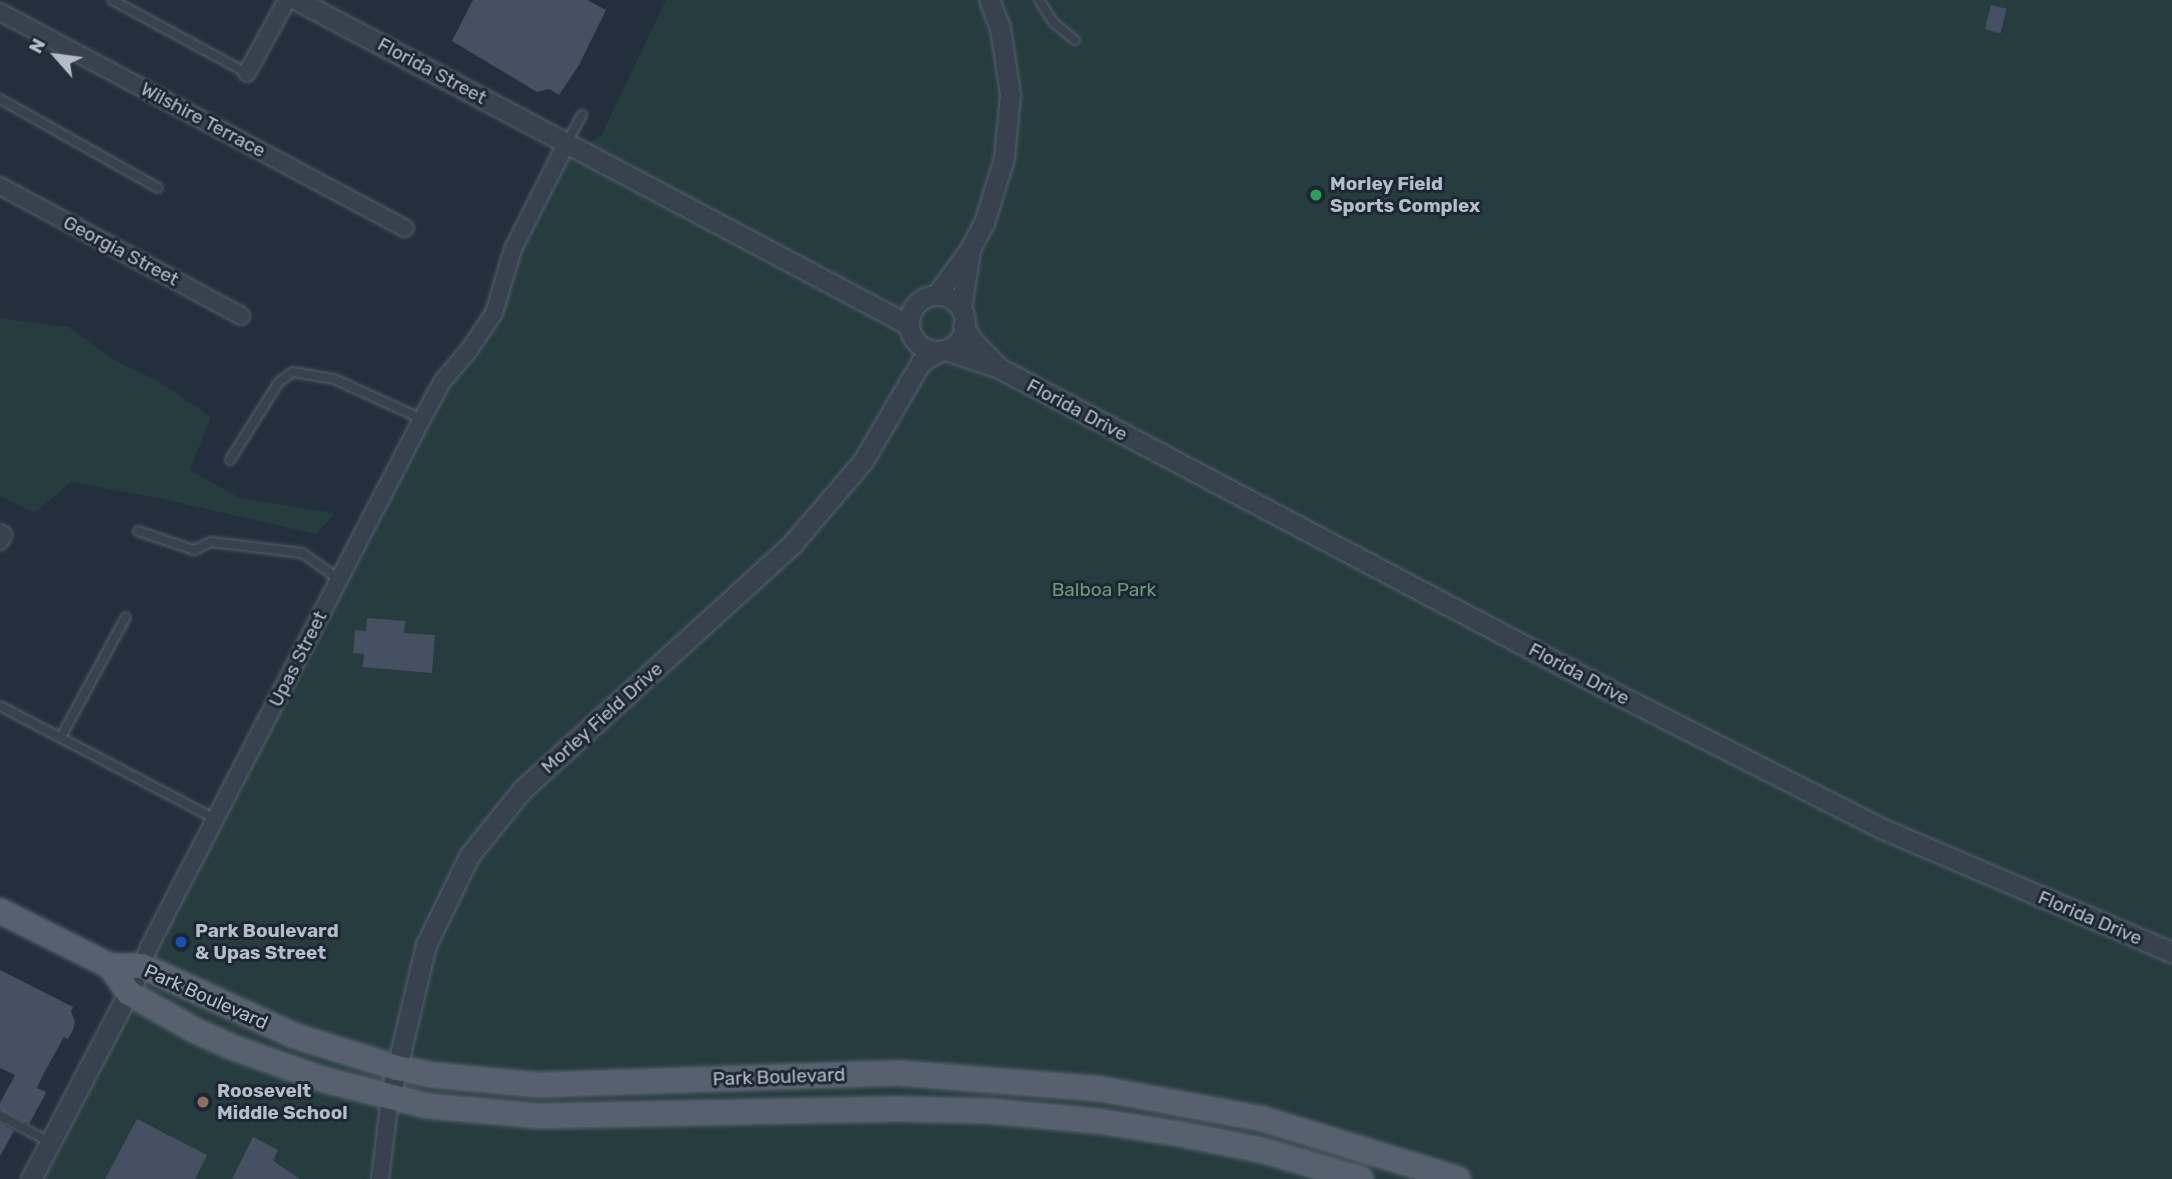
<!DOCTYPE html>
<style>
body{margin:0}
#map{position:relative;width:2172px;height:1179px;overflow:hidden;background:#242f3e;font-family:Rubik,sans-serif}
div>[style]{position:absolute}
.green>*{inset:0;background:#263c3f}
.building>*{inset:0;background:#455162;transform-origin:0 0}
.roads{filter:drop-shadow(0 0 2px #565f6c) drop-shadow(0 0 2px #565f6c)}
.service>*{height:8px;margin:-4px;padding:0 4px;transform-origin:4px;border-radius:4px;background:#38414e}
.minor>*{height:16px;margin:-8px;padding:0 8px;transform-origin:8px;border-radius:8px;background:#38414e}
.tertiary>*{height:19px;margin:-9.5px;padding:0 9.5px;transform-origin:9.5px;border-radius:9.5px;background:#38414e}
.tertiary>.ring{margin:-9.5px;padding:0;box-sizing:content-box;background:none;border:19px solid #38414e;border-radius:50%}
.primary>*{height:24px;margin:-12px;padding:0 12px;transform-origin:12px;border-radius:12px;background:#56606e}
.dots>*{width:19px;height:19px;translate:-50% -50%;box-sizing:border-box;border:4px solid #1d2633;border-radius:50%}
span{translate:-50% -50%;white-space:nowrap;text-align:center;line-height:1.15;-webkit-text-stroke:6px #1d2633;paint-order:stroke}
.street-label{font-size:19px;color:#b4bcc9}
.poi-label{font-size:19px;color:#b4bcc9;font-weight:700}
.left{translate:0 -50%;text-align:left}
.park-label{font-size:19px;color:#6b9a76}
.north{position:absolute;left:21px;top:21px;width:70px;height:70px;-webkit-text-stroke:5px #1d2633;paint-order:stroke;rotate:298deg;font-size:19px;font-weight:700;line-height:28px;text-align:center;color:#b4bcc9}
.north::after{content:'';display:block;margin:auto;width:24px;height:32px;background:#b4bcc9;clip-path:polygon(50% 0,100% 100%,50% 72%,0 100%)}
</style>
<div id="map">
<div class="green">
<i style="clip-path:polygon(666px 0,2172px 0,2172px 1179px,35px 1179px,564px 158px,601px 136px)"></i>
<i style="clip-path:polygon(0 318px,68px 327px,116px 361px,158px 381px,211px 417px,190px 470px,239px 498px,335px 513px,316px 534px,163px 499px,71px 482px,34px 513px,0 496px)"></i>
</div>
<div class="building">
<i style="clip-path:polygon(473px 0,587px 0,606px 10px,579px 65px,559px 95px,549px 89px,537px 92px,452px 41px)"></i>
<i style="left:1991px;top:5px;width:16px;height:25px;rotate:14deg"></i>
<i style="clip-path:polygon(367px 618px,405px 621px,404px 633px,435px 635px,432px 673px,363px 667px,364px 654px,353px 653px,355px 630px,366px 631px)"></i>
<i style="clip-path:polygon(0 970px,73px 1007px,71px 1011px,75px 1022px,73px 1030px,68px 1039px,64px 1037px,43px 1075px,37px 1088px,46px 1092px,45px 1095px,29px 1124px,0 1110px,0 1103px,15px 1075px,0 1068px)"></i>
<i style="clip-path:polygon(137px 1119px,207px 1155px,195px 1179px,105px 1179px)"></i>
<i style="clip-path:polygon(0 1123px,14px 1131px,0 1156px)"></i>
<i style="clip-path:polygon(253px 1137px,278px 1150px,273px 1161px,300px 1179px,232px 1179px)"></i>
</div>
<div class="roads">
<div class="service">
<i style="left:112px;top:0;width:153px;rotate:28.4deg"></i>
<i style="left:1039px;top:0;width:27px;rotate:57deg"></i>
<i style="left:1054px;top:23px;width:27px;rotate:39deg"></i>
<i style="left:0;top:99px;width:181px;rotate:29.4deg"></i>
<i style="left:567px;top:142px;width:31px;rotate:-61deg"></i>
<i style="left:230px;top:460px;width:92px;rotate:-57.9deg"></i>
<i style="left:279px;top:382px;width:17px;rotate:-36deg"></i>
<i style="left:293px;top:372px;width:42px;rotate:9.7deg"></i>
<i style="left:334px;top:379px;width:97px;rotate:24.4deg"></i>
<i style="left:138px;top:531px;width:59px;rotate:18.7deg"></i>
<i style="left:194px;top:550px;width:19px;rotate:-25deg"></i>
<i style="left:211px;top:542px;width:92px;rotate:6.9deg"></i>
<i style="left:302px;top:553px;width:45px;rotate:35.1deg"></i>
<i style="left:0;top:706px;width:243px;rotate:27.7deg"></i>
<i style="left:61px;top:737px;width:136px;rotate:-61.6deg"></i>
<i style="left:0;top:1116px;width:56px;rotate:27.5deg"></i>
</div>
<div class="minor">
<i style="left:0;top:12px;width:459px;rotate:28.1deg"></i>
<i style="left:247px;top:73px;width:83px;rotate:-61.3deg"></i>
<i style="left:0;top:186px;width:274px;rotate:28.3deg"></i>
<i style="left:0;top:533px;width:4px;rotate:34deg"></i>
<i style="left:3px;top:535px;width:7px;rotate:117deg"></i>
<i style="left:142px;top:966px;width:20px;rotate:-70deg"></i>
<i style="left:149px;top:947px;width:594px;rotate:-62.66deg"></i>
<i style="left:422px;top:419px;width:42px;rotate:-61.6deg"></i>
<i style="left:442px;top:382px;width:42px;rotate:-49.8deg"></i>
<i style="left:469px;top:350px;width:45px;rotate:-56deg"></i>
<i style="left:494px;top:313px;width:67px;rotate:-73.5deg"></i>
<i style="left:513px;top:249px;width:120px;rotate:-63.2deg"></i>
<i style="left:380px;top:1179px;width:83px;rotate:-83deg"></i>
</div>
<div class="tertiary">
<i style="left:297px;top:0;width:693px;rotate:27.97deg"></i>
<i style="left:937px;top:294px;width:56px;rotate:-53.7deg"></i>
<i style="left:970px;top:249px;width:30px;rotate:-62deg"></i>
<i style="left:984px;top:223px;width:68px;rotate:-72.9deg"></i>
<i style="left:1004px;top:158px;width:64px;rotate:-84.6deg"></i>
<i style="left:1010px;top:94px;width:67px;rotate:-98.6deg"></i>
<i style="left:1000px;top:28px;width:30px;rotate:-111deg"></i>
<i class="ring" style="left:909px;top:295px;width:37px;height:37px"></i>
<i style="left:961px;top:309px;width:60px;rotate:-81.3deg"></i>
<i style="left:963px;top:325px;width:17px;rotate:59deg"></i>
<i style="left:972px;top:340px;width:37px;rotate:46deg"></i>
<i style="left:945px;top:350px;width:57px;rotate:18.4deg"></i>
<i style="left:999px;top:368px;width:685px;rotate:27.84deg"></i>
<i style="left:1605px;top:688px;width:312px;rotate:26.9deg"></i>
<i style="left:1883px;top:829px;width:314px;rotate:23.1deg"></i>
<i style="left:390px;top:1097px;width:156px;rotate:-76.7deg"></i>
<i style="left:426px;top:945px;width:99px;rotate:-64.2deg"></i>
<i style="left:469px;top:856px;width:85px;rotate:-51.2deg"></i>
<i style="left:522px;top:790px;width:367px;rotate:-42.3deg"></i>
<i style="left:793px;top:543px;width:108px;rotate:-49.5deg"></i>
<i style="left:863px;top:461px;width:115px;rotate:-59.6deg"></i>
<i style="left:921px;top:362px;width:21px;rotate:-31deg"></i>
<i style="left:31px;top:1179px;width:222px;rotate:-62.4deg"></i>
</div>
<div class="primary">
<i style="left:0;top:911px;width:123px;rotate:26.6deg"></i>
<i style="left:110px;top:966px;width:33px;rotate:55deg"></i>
<i style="left:129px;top:993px;width:75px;rotate:29.6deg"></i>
<i style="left:194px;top:1030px;width:44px;rotate:24.2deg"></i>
<i style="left:234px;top:1048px;width:96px;rotate:19.4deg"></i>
<i style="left:325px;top:1080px;width:106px;rotate:14.2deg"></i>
<i style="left:428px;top:1106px;width:111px;rotate:5.1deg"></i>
<i style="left:539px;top:1116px;width:359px;rotate:-1.1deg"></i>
<i style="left:898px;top:1109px;width:90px;rotate:1.3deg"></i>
<i style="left:988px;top:1111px;width:110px;rotate:5.2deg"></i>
<i style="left:1098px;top:1121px;width:83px;rotate:9deg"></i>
<i style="left:1180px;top:1134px;width:83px;rotate:11.2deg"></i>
<i style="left:1261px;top:1150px;width:104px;rotate:16.2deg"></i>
<i style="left:110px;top:966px;width:32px"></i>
<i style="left:142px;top:966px;width:168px;rotate:24.6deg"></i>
<i style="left:295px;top:1036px;width:107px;rotate:17.4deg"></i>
<i style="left:397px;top:1068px;width:36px;rotate:11deg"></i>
<i style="left:432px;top:1075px;width:106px;rotate:5.4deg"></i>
<i style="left:538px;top:1085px;width:360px;rotate:-1.9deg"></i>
<i style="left:898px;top:1073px;width:204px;rotate:4.5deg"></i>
<i style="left:1101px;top:1089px;width:165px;rotate:10.5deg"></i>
<i style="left:1263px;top:1119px;width:204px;rotate:17.1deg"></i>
</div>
</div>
<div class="dots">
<i style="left:1316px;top:195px;background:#2e9e5b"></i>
<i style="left:181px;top:942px;background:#1a4fb4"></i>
<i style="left:203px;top:1102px;background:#8d6e63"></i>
</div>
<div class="street-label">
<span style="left:432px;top:71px;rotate:28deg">Florida Street</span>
<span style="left:203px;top:120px;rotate:28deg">Wilshire Terrace</span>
<span style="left:121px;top:251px;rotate:28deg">Georgia Street</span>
<span style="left:1077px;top:410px;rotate:28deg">Florida Drive</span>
<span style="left:298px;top:659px;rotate:-63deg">Upas Street</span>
<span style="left:1579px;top:674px;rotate:28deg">Florida Drive</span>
<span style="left:602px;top:718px;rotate:-42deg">Morley Field Drive</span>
<span style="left:2090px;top:918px;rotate:23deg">Florida Drive</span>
<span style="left:206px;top:997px;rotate:24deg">Park Boulevard</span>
<span style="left:779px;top:1077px;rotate:-2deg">Park Boulevard</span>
</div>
<div class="poi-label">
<span class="left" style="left:1330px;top:195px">Morley Field<br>Sports Complex</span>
<span class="left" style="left:195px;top:942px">Park Boulevard<br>&amp; Upas Street</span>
<span class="left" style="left:217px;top:1102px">Roosevelt<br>Middle School</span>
</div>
<div class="park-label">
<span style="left:1104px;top:590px">Balboa Park</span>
</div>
<div class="north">N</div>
</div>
